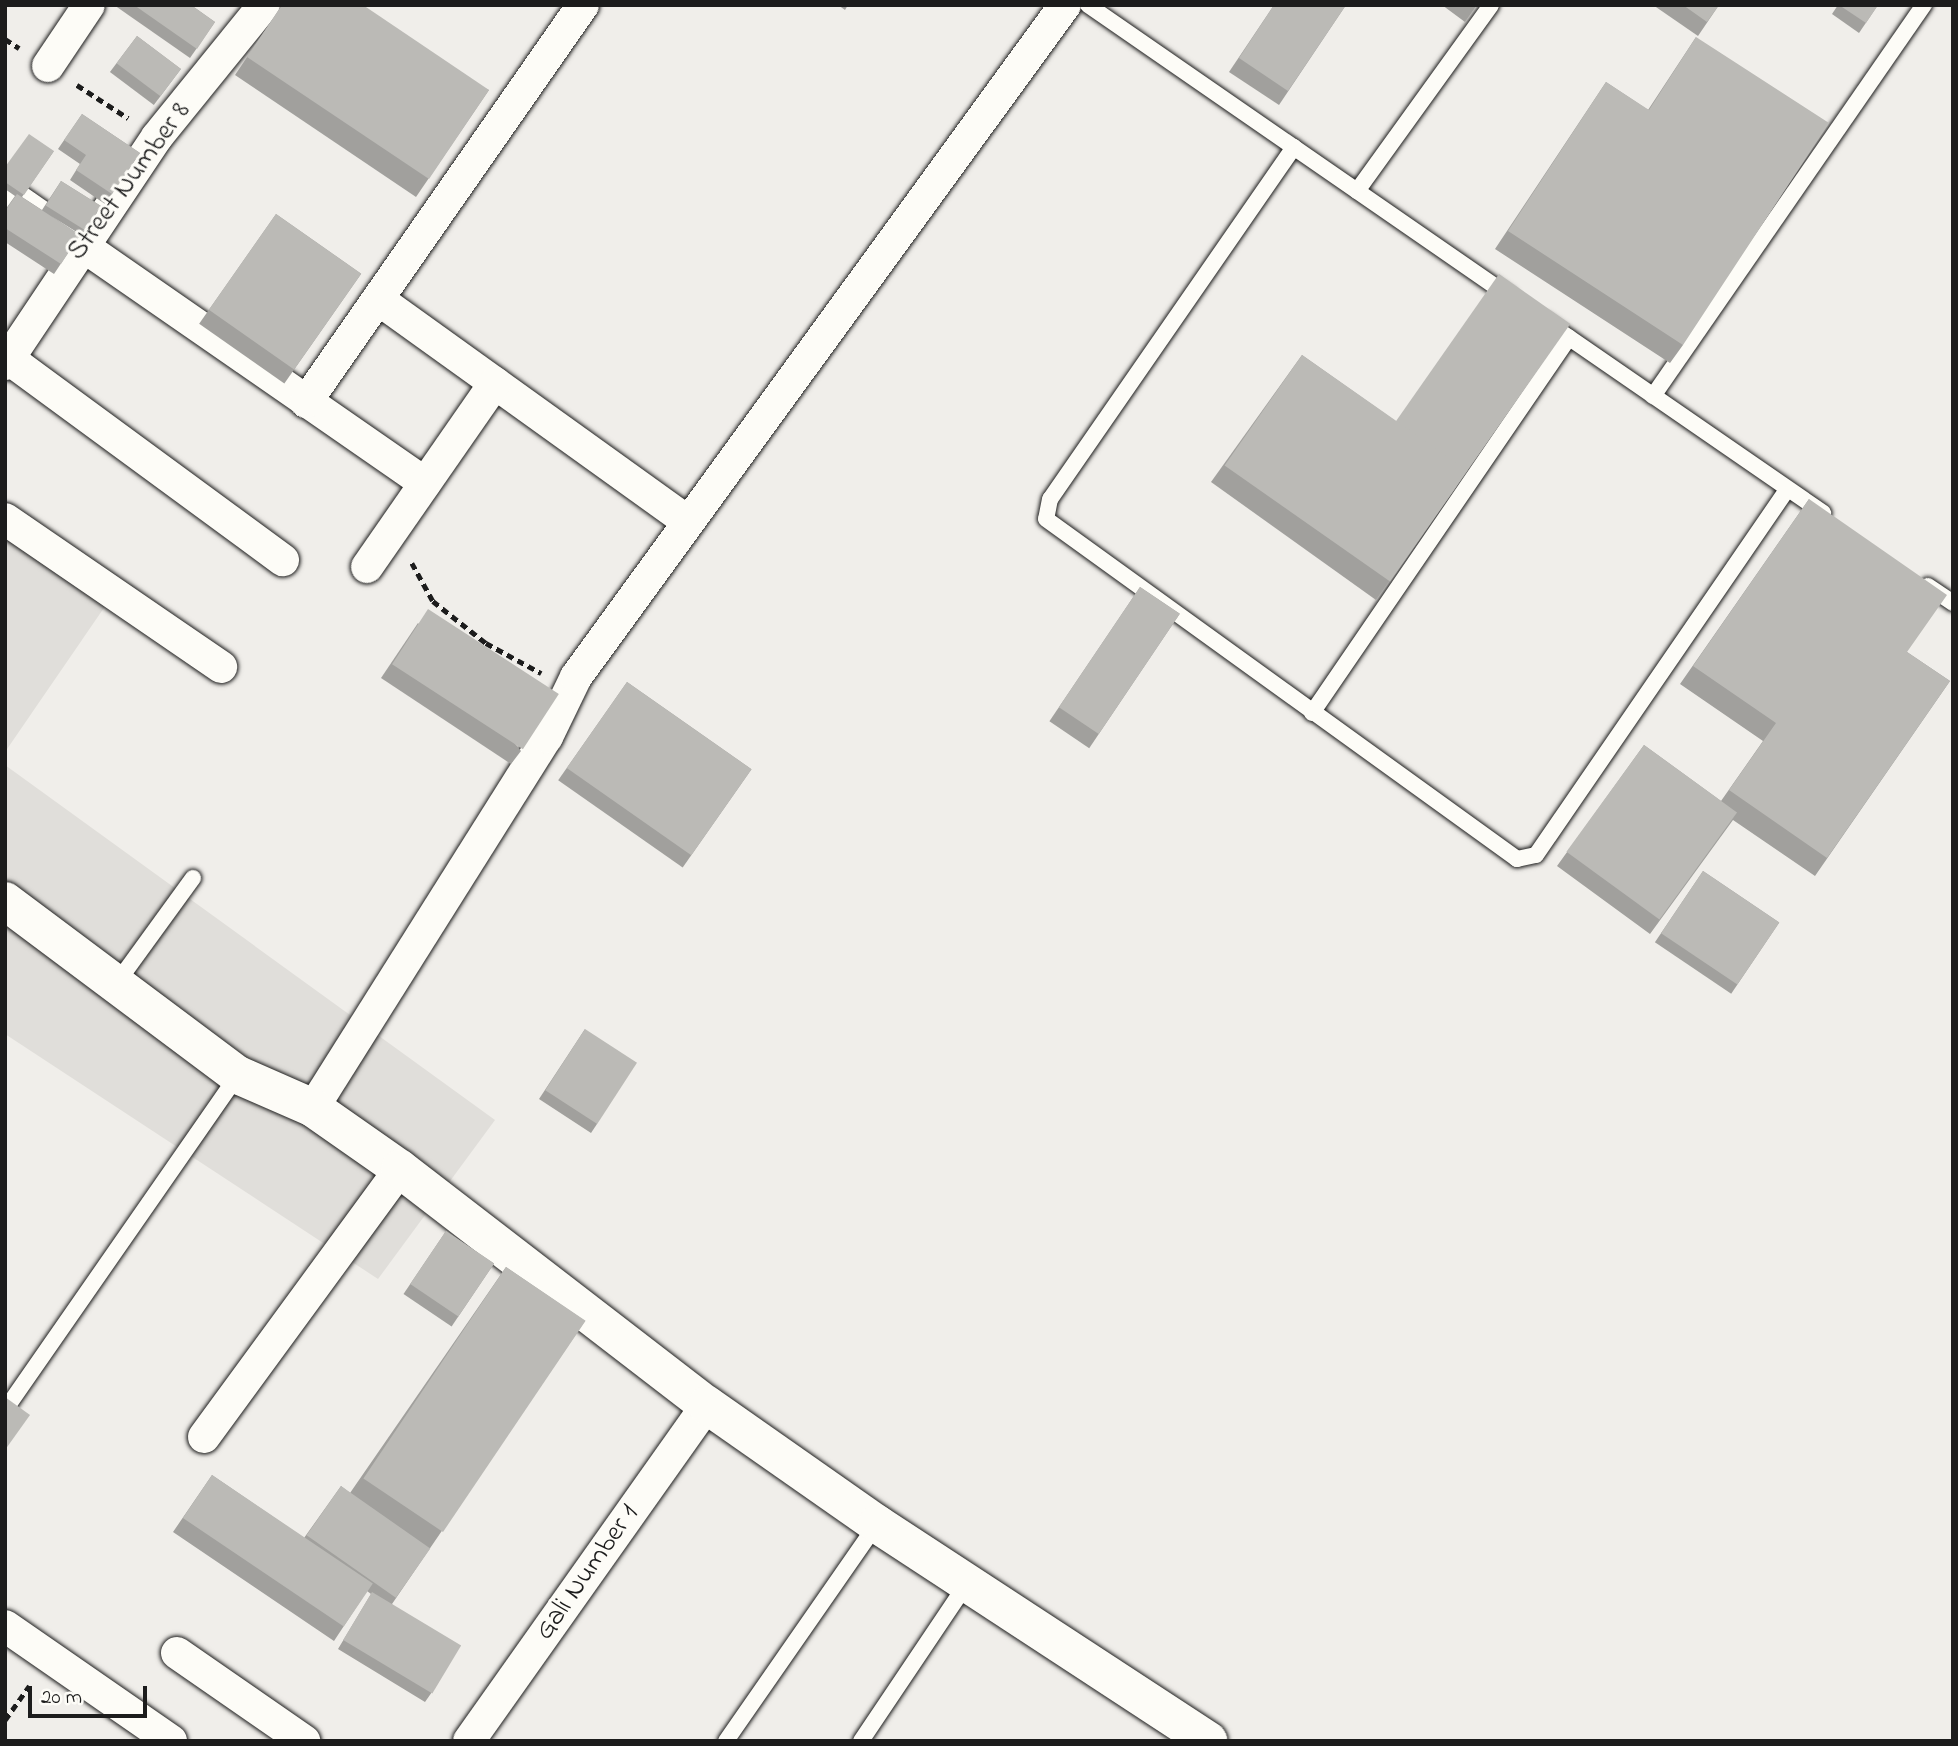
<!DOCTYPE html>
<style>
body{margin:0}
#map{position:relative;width:1958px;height:1746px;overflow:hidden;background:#f0eeea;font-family:"Indie Flower",sans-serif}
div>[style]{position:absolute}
.built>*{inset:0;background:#e0deda}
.path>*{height:4.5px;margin-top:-2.25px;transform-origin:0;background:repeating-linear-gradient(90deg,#1c1c1c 0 7px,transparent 0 12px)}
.roads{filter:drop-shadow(0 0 2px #1c1c1c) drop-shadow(0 0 2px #1c1c1c)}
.service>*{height:16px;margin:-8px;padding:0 8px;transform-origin:8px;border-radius:8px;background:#fdfcf7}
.minor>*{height:32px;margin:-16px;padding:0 16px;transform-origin:16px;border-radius:16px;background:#fdfcf7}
.tertiary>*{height:38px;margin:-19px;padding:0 19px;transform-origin:19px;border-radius:19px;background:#fdfcf7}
.wall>*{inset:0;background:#a1a09d;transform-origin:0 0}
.building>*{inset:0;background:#bbbab6;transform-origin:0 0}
span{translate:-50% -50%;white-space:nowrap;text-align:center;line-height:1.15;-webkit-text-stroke:6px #fdfcf7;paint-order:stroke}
.street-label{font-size:28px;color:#1c1c1c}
.frame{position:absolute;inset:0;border:7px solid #1c1c1c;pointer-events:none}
.scale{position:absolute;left:28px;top:1686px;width:119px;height:32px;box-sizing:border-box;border:4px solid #1c1c1c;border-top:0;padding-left:9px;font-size:21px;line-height:24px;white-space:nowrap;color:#1c1c1c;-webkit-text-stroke:5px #fdfcf7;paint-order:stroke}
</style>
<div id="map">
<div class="built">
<i style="clip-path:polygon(5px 531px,108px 602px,5px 752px)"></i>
<i style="clip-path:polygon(5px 765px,495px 1120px,378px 1279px,5px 1034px)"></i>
</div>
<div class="path">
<i style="left:5px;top:39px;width:17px;rotate:33deg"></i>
<i style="left:77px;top:85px;width:61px;rotate:32.9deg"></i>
<i style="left:412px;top:563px;width:43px;rotate:61.1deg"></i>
<i style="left:433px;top:601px;width:68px;rotate:38.4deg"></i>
<i style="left:486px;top:643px;width:63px;rotate:28.6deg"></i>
<i style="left:5px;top:1720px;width:42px;rotate:-54.8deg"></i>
</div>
<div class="roads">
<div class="service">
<i style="left:1088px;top:5px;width:512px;rotate:34.65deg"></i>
<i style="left:1294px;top:147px;width:428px;rotate:124.7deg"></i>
<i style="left:1050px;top:499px;width:20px;rotate:101deg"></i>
<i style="left:1046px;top:519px;width:581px;rotate:35.82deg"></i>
<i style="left:1517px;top:859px;width:19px;rotate:-12deg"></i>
<i style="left:1536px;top:855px;width:444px;rotate:-55.5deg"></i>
<i style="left:1357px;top:191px;width:229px;rotate:-54.2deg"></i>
<i style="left:1545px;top:321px;width:338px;rotate:34.6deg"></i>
<i style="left:1653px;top:396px;width:476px;rotate:-55.3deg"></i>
<i style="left:1928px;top:586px;width:30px;rotate:34deg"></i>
<i style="left:1312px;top:713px;width:455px;rotate:-55.6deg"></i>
<i style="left:116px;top:984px;width:131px;rotate:-54deg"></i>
<i style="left:5px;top:1410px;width:408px;rotate:-55.2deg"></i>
<i style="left:726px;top:1741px;width:264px;rotate:-55.2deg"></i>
<i style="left:861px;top:1741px;width:188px;rotate:-56.1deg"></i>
</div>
<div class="minor">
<i style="left:48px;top:66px;width:73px;rotate:-56.1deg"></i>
<i style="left:5px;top:192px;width:511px;rotate:34.72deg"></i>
<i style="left:378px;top:299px;width:382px;rotate:35.7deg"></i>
<i style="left:5px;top:356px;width:345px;rotate:36.3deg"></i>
<i style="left:5px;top:364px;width:273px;rotate:-56.2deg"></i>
<i style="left:157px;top:137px;width:170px;rotate:-51deg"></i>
<i style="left:306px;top:402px;width:484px;rotate:-55.1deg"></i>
<i style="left:5px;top:519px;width:262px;rotate:34.4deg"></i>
<i style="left:367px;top:567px;width:224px;rotate:-55.2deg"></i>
<i style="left:313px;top:1108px;width:439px;rotate:-57.8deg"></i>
<i style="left:547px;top:737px;width:67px;rotate:-64.2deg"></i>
<i style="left:576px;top:677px;width:831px;rotate:-53.96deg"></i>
<i style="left:204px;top:1437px;width:332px;rotate:-53.8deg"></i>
<i style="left:5px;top:1626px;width:202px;rotate:34.7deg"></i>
<i style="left:177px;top:1653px;width:155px;rotate:34.7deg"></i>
<i style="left:469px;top:1741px;width:412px;rotate:-54.7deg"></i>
</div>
<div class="tertiary">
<i style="left:5px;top:901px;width:291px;rotate:36.8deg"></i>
<i style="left:238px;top:1075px;width:82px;rotate:23.7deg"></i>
<i style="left:313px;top:1108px;width:106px;rotate:35deg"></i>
<i style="left:400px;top:1169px;width:387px;rotate:37.6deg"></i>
<i style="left:707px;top:1405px;width:208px;rotate:35deg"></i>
<i style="left:877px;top:1524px;width:396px;rotate:33.2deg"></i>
</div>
</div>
<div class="wall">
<i style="clip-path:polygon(114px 5px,191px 5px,215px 22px,190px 58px)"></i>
<i style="clip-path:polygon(282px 5px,489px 90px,416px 197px,235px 75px)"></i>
<i style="clip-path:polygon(838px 5px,848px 5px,845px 10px)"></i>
<i style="clip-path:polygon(1274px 5px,1346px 5px,1279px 105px,1229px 72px)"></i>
<i style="clip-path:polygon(1442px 5px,1477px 5px,1465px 22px)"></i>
<i style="clip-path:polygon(1653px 5px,1719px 5px,1698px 36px)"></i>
<i style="clip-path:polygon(1838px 5px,1878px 5px,1859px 33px,1832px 14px)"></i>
<i style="left:137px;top:36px;width:55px;height:45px;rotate:37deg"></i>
<i style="clip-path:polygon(1696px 37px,1683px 345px,1670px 363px,1495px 249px,1606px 82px,1648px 110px)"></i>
<i style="clip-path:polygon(82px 114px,140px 153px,105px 204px,70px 180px,80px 164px,58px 149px)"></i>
<i style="clip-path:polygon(54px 151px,22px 197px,42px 210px,61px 181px,101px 206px,83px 236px,51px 216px,80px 235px,54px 274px,5px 242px,5px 210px,15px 196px,5px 189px,5px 167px)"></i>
<i style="left:276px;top:214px;width:104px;height:134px;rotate:35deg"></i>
<i style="clip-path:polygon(1302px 355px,1466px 471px,1454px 490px,1376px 600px,1211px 482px)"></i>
<i style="clip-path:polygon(1809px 499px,1907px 652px,1950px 681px,1815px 876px,1733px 820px,1650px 934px,1557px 866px,1644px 745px,1721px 801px,1763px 741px,1680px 684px)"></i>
<i style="left:1140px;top:587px;width:48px;height:162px;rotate:34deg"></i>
<i style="clip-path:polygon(418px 623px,521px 751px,511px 764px,381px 678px)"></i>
<i style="left:627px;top:682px;width:152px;height:120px;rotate:35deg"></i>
<i style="left:1703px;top:871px;width:92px;height:86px;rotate:34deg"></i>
<i style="clip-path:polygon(585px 1029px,597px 1124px,591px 1133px,539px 1099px)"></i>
<i style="left:446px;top:1231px;width:58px;height:76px;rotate:34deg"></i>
<i style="clip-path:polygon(506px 1267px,585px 1321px,392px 1604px,432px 1692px,425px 1702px,338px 1649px,371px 1594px,367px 1591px,334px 1641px,173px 1532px,212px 1475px,304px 1538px,341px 1486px,350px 1493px)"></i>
</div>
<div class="building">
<i style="clip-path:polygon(134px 5px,191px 5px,215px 22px,197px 49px)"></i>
<i style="clip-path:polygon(282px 5px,363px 5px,489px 90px,429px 179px,247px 57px)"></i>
<i style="clip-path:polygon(1274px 5px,1346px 5px,1288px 91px,1239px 58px)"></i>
<i style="clip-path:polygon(1683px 5px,1719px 5px,1707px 22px)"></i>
<i style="clip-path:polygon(1839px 5px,1878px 5px,1866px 23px)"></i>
<i style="left:137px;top:36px;width:55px;height:34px;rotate:37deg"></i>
<i style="clip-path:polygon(1696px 37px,1829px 123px,1683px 345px,1508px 231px,1606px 82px,1649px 110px)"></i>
<i style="clip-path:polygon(82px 114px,140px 153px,112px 194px,76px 170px,86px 155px,64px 140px)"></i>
<i style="clip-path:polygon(29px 134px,54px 151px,24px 195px,5px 182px,5px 167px)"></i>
<i style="left:61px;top:181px;width:47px;height:29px;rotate:32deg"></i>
<i style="clip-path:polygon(17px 194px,80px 235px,61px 264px,5px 228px,5px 211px)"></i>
<i style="left:276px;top:214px;width:104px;height:117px;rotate:35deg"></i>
<i style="left:1499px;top:274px;width:87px;height:180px;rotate:35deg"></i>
<i style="left:1302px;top:355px;width:202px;height:135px;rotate:35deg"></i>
<i style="clip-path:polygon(1809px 499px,1947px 595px,1907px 652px,1950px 681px,1827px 858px,1729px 790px,1776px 723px,1693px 666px)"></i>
<i style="left:1140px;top:587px;width:48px;height:145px;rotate:34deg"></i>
<i style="left:428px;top:609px;width:156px;height:66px;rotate:33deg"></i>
<i style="left:627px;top:682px;width:152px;height:105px;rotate:35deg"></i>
<i style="left:1644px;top:745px;width:115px;height:132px;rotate:36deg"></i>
<i style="left:1703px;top:871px;width:92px;height:75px;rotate:34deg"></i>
<i style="left:585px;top:1029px;width:62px;height:73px;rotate:33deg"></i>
<i style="left:446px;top:1231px;width:58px;height:64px;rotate:34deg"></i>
<i style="left:506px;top:1267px;width:96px;height:255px;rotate:34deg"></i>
<i style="clip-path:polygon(5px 1397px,30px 1415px,5px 1450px)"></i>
<i style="left:212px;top:1475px;width:194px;height:52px;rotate:34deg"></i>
<i style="left:341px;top:1486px;width:109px;height:60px;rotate:35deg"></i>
<i style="left:372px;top:1592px;width:104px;height:56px;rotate:31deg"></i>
</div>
<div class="street-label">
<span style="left:130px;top:182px;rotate:-54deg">Street Number 8</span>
<span style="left:588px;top:1573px;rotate:-55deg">Gali Number 1</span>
</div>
<div class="frame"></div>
<div class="scale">20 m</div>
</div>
